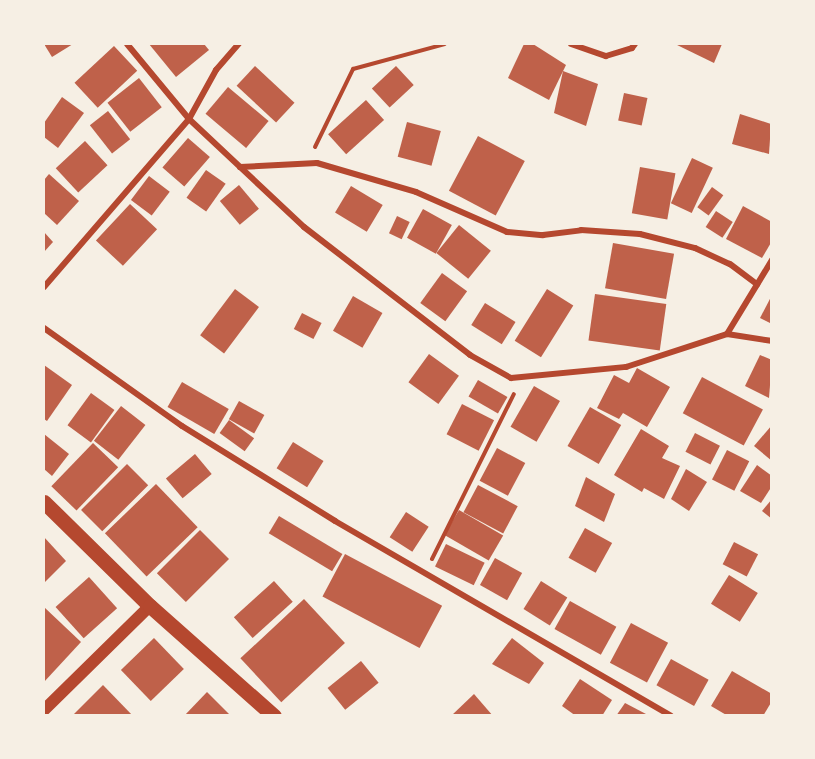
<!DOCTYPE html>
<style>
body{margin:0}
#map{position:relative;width:815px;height:759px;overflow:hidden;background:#f6efe4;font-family:"PT Sans Narrow",sans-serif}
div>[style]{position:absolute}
.building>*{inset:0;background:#bf614a;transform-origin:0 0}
.path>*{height:4px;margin:-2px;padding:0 2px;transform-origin:2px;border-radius:2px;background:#b5482f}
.minor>*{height:6px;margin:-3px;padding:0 3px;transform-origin:3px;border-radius:3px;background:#b5482f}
.secondary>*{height:12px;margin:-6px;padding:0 6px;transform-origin:6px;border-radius:6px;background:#b5482f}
.primary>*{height:15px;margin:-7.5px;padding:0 7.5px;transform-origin:7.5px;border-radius:7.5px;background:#b5482f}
span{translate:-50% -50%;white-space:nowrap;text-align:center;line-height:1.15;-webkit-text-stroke:4.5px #f6efe4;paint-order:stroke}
.frame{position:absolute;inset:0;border:45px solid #f6efe4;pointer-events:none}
</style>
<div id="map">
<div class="building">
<i style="clip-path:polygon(44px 44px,73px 44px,52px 57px)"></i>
<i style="clip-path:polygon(149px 44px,204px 44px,209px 50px,176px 77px)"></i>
<i style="clip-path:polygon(524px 44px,533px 44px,566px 65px,549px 100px,508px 78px)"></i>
<i style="clip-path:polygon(675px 44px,722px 44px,714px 63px)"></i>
<i style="left:114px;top:46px;width:34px;height:54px;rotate:47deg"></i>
<i style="left:255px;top:66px;width:54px;height:27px;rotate:43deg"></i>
<i style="left:396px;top:66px;width:26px;height:33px;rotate:47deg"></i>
<i style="clip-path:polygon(563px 71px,598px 84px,586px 126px,554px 113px)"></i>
<i style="left:139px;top:78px;width:37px;height:40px;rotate:52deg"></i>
<i style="left:228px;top:87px;width:53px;height:35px;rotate:40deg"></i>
<i style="left:624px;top:93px;width:24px;height:28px;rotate:12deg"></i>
<i style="clip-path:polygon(62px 97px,84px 113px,58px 148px,44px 137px,44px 123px)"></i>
<i style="left:366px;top:100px;width:27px;height:51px;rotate:48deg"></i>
<i style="left:108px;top:111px;width:36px;height:23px;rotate:52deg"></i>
<i style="clip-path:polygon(740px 114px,771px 124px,769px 154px,732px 144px)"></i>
<i style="left:407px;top:122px;width:35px;height:36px;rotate:15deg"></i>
<i style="left:478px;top:136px;width:53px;height:62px;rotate:28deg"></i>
<i style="left:188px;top:138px;width:29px;height:39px;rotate:41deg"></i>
<i style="left:85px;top:141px;width:33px;height:40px;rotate:47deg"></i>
<i style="left:692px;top:158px;width:23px;height:50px;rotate:25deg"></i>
<i style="left:640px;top:167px;width:36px;height:47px;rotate:10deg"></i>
<i style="left:206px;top:170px;width:24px;height:34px;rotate:35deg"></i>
<i style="clip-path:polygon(49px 174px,79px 201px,57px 225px,44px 213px,44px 180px)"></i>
<i style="left:149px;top:176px;width:26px;height:30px;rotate:37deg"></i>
<i style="left:239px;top:185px;width:31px;height:25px;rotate:50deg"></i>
<i style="left:351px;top:186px;width:37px;height:31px;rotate:31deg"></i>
<i style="left:712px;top:187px;width:14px;height:25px;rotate:36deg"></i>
<i style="left:130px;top:204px;width:37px;height:50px;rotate:43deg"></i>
<i style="clip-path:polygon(743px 206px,772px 222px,772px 241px,762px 258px,726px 239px)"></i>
<i style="left:423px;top:209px;width:33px;height:33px;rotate:29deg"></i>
<i style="left:716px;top:211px;width:20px;height:19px;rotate:33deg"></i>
<i style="left:397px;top:216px;width:14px;height:19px;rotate:25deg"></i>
<i style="left:459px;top:225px;width:41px;height:36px;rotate:39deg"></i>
<i style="clip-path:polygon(44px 232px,53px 242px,44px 252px)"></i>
<i style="left:613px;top:243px;width:62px;height:46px;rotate:10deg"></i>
<i style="left:442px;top:273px;width:31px;height:37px;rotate:36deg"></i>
<i style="left:235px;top:289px;width:30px;height:58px;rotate:37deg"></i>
<i style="left:547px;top:289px;width:31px;height:61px;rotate:32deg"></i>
<i style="left:595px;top:294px;width:72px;height:47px;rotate:8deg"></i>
<i style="clip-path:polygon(772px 295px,772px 324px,760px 318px)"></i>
<i style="left:353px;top:296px;width:34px;height:40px;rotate:30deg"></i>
<i style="left:485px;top:303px;width:36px;height:26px;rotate:32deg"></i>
<i style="left:302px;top:313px;width:22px;height:18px;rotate:27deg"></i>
<i style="left:429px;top:354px;width:37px;height:35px;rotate:36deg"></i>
<i style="clip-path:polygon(760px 355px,772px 360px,769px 398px,745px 386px)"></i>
<i style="clip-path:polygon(44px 365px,72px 385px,47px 421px,44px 419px)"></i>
<i style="clip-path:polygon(637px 368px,670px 387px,647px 427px,623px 413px,619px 419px,597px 408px,614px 375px,629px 383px)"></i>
<i style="left:702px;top:377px;width:69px;height:41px;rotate:28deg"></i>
<i style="left:478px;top:380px;width:34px;height:19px;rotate:30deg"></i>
<i style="left:182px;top:382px;width:54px;height:29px;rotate:30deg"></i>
<i style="left:534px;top:386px;width:30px;height:47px;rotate:30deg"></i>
<i style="left:91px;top:393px;width:29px;height:40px;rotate:36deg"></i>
<i style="left:239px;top:401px;width:29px;height:21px;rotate:29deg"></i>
<i style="left:462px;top:404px;width:36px;height:34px;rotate:27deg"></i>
<i style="left:121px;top:406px;width:31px;height:44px;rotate:38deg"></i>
<i style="left:590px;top:407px;width:36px;height:45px;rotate:30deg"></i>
<i style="left:229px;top:420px;width:31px;height:16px;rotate:36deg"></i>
<i style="clip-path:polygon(772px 425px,772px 461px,754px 446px)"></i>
<i style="clip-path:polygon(641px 429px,669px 446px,662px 458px,680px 466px,664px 499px,644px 488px,642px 492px,614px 475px)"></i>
<i style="left:695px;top:433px;width:28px;height:21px;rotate:27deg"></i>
<i style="clip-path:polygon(44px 434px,69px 454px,52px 476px,44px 469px)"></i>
<i style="left:293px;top:442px;width:36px;height:31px;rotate:32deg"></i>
<i style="left:93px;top:443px;width:35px;height:60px;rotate:44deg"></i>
<i style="left:497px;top:448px;width:32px;height:37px;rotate:28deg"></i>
<i style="left:727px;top:450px;width:25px;height:33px;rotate:27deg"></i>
<i style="left:195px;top:454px;width:26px;height:38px;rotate:50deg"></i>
<i style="left:127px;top:464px;width:30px;height:65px;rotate:45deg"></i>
<i style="clip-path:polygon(757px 465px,772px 476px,772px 486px,761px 503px,740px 491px)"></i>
<i style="clip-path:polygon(686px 469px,707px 482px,689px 511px,671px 499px)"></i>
<i style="clip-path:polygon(586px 477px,615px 494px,604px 522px,575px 506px)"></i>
<i style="left:156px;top:484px;width:60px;height:71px;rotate:46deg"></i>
<i style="left:478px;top:485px;width:45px;height:31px;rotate:28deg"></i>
<i style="clip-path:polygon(772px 499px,772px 519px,762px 511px)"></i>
<i style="left:459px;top:510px;width:51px;height:29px;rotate:30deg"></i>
<i style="left:406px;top:512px;width:27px;height:30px;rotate:33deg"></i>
<i style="left:279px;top:516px;width:74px;height:20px;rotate:31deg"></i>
<i style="left:585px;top:528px;width:31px;height:34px;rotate:29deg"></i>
<i style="left:200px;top:530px;width:41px;height:61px;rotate:45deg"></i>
<i style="clip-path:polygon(44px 537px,66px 561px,44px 583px)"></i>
<i style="left:734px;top:542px;width:27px;height:25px;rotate:27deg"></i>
<i style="left:446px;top:544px;width:43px;height:25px;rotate:26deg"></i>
<i style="left:345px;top:554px;width:110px;height:48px;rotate:28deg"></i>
<i style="left:495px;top:558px;width:31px;height:31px;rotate:29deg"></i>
<i style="left:729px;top:575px;width:34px;height:34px;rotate:32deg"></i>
<i style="left:89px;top:577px;width:42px;height:45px;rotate:48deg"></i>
<i style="left:274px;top:581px;width:28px;height:54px;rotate:48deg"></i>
<i style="left:541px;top:581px;width:31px;height:33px;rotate:32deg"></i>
<i style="left:304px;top:599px;width:60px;height:87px;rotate:47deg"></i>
<i style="left:570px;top:601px;width:53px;height:32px;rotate:29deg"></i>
<i style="clip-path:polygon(44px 607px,81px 642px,44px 682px)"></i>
<i style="left:631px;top:623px;width:42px;height:45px;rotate:28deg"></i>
<i style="left:154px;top:638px;width:43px;height:46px;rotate:46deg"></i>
<i style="clip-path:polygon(512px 638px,544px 663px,529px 684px,492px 664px)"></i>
<i style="left:671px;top:659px;width:43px;height:30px;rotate:29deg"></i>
<i style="left:361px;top:661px;width:28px;height:43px;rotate:51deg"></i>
<i style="clip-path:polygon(732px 671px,772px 694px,772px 701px,763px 716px,728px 716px,711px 706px)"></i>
<i style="clip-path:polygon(580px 679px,612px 700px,602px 716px,576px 716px,562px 706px)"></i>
<i style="clip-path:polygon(103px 685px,133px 716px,72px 716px)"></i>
<i style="clip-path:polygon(207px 692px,231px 716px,184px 716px)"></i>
<i style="clip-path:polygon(474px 694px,493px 716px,451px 716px)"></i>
<i style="clip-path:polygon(625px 703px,646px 714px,616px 716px)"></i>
</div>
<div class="path">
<i style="left:315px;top:147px;width:87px;rotate:-64deg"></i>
<i style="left:353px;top:69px;width:95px;rotate:-15.2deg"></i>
<i style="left:432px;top:559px;width:184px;rotate:-63.6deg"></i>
</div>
<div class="minor">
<i style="left:127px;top:44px;width:97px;rotate:50.4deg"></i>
<i style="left:189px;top:119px;width:158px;rotate:43.2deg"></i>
<i style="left:304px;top:227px;width:210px;rotate:37.6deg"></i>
<i style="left:470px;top:355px;width:47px;rotate:29.3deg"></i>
<i style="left:511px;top:378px;width:116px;rotate:-5.5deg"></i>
<i style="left:626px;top:367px;width:106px;rotate:-18.1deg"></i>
<i style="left:727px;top:334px;width:46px;rotate:8.8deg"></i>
<i style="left:571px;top:44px;width:37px;rotate:19deg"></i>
<i style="left:606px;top:56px;width:27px;rotate:-17deg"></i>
<i style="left:632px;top:48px;width:5px;rotate:-53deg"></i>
<i style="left:240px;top:167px;width:77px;rotate:-3deg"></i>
<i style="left:317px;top:163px;width:103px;rotate:16.3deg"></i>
<i style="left:416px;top:192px;width:99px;rotate:23.7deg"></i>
<i style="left:507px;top:232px;width:36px;rotate:5deg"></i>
<i style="left:543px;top:235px;width:38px;rotate:-7deg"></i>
<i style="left:581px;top:230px;width:59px;rotate:3.9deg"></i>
<i style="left:640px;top:234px;width:57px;rotate:14.3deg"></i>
<i style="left:695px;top:248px;width:38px;rotate:25deg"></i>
<i style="left:730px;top:264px;width:34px;rotate:37deg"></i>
<i style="left:44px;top:287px;width:222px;rotate:-49.2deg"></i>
<i style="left:189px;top:119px;width:56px;rotate:-61.1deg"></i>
<i style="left:216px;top:70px;width:35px;rotate:-49deg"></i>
<i style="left:44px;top:328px;width:169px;rotate:35.4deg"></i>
<i style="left:182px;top:426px;width:180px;rotate:31.8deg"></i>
<i style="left:335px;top:521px;width:388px;rotate:30.1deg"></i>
<i style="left:727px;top:334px;width:87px;rotate:-58.7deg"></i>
</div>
<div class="secondary">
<i style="left:44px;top:710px;width:148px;rotate:-44.5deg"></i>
</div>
<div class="primary">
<i style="left:44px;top:502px;width:148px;rotate:44.5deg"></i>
<i style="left:150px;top:606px;width:166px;rotate:41.6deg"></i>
</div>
<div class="frame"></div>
</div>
